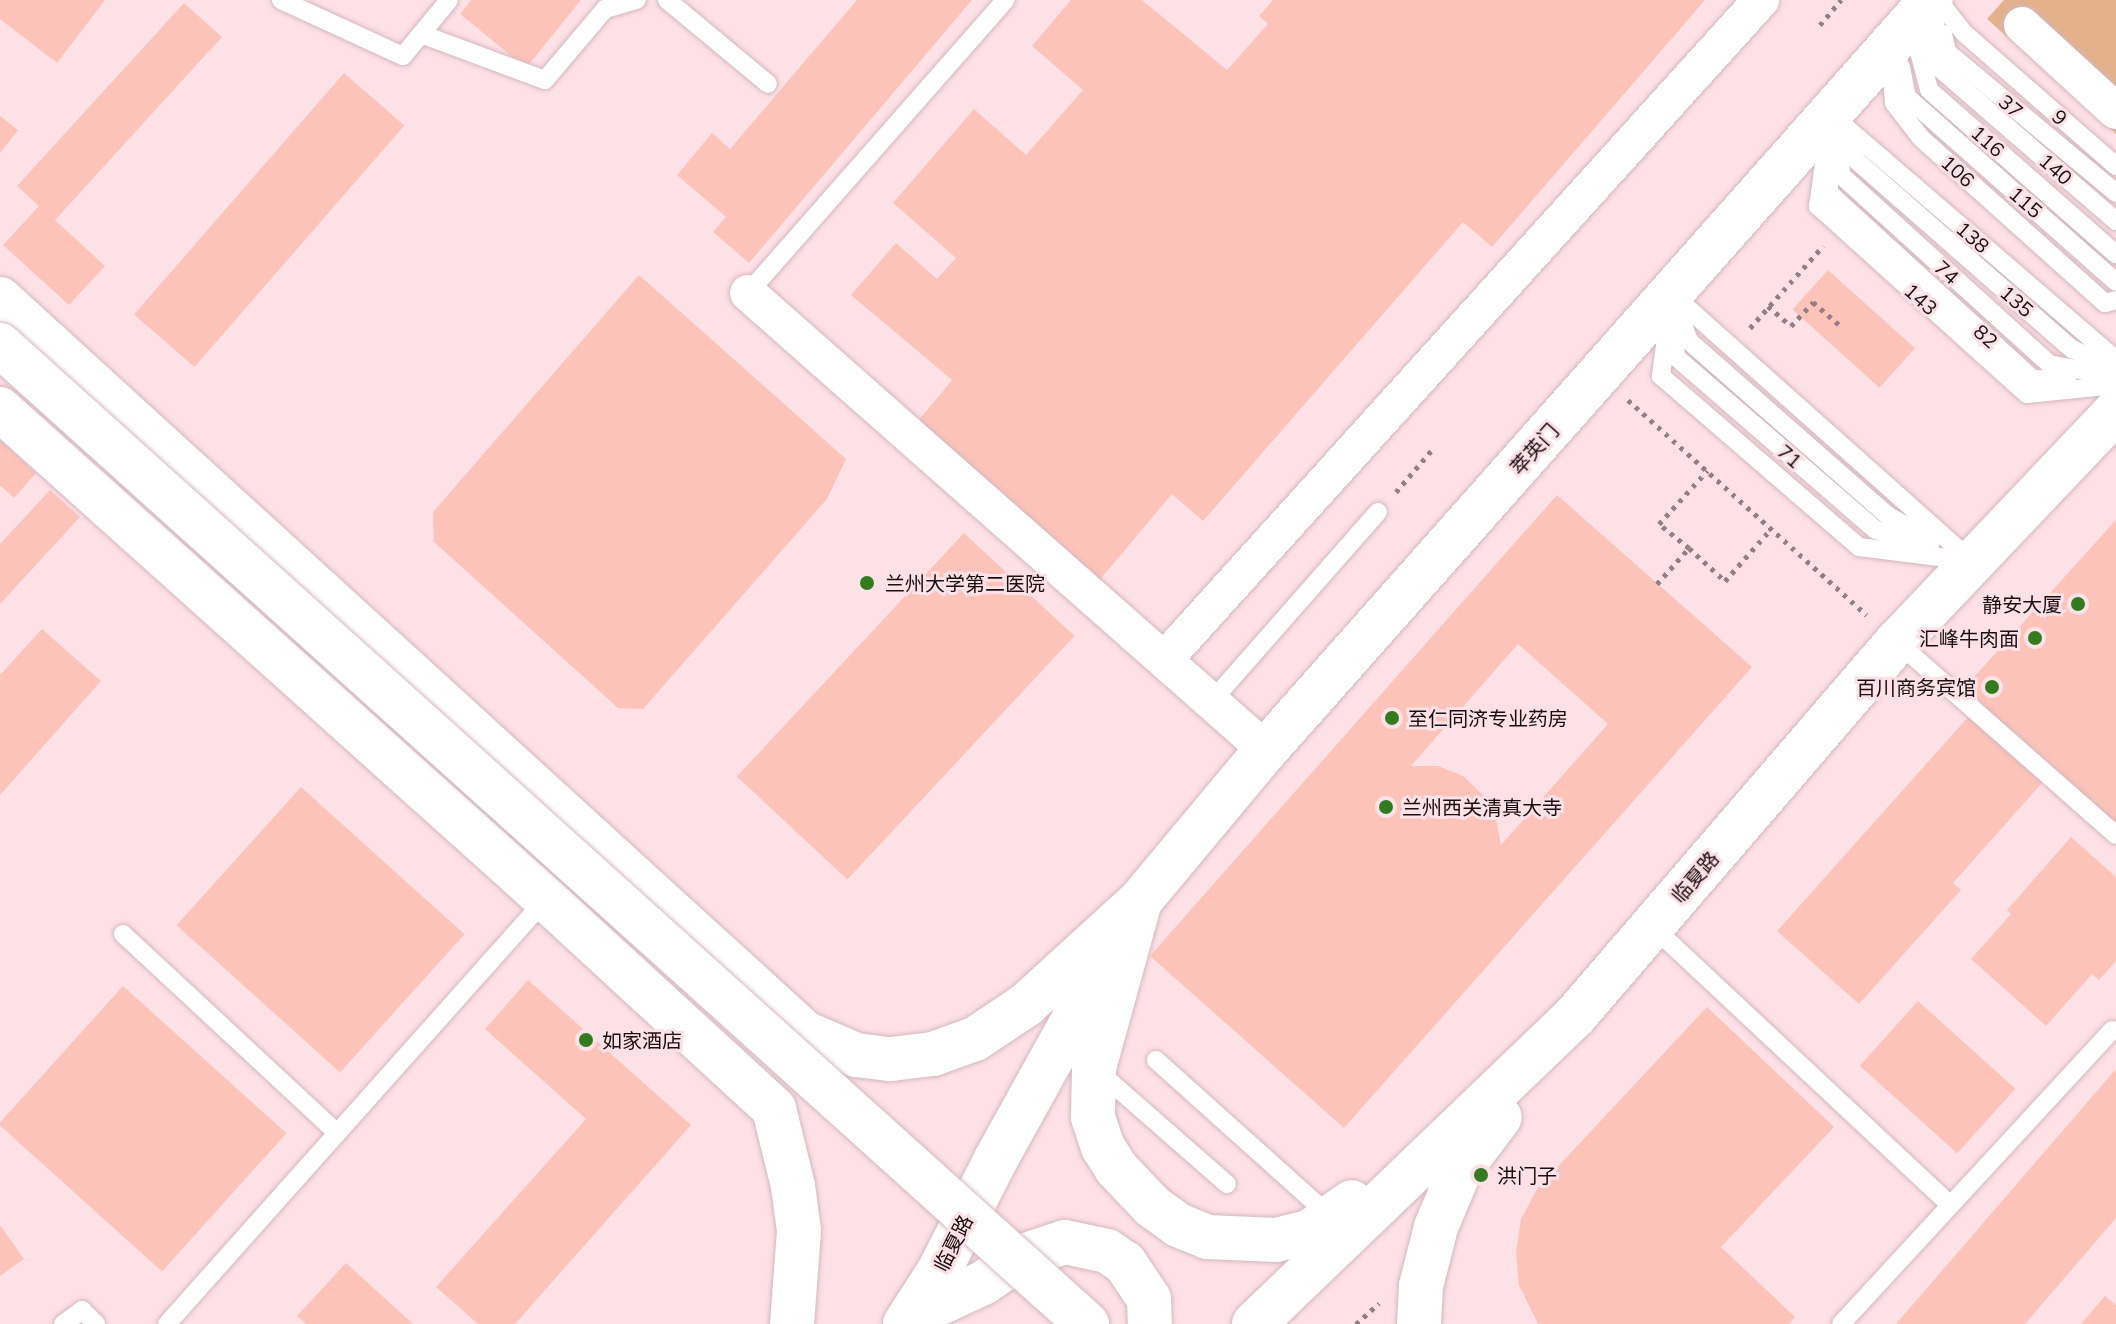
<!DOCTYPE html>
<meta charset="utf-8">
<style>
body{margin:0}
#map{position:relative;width:2116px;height:1324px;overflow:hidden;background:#fee0e7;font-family:Mulish,"Noto Sans SC",sans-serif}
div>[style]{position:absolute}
.green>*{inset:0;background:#e3b18c}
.building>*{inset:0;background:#fdc3b9;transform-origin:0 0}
.path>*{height:5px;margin-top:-2.5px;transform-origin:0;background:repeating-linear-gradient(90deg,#947f85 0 4px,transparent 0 10px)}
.roads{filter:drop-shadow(0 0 2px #d4b8be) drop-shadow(0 0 2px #d4b8be)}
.lane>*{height:18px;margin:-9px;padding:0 9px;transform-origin:9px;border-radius:9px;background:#fff}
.street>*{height:36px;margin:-18px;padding:0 18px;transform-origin:18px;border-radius:18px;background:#fff}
.primary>*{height:44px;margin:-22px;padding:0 22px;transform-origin:22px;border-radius:22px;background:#fff}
.bridges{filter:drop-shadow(0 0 2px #d4b8be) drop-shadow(0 0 2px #d4b8be)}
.primary-bridge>*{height:44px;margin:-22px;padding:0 22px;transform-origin:22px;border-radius:22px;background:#fff}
.dots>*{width:22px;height:22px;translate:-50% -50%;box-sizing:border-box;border:4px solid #fee0e7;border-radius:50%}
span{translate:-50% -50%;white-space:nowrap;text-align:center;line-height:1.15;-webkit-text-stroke:6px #fee0e7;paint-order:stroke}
.street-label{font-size:20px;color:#180e11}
.poi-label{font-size:20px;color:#180e11}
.left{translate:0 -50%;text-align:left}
.right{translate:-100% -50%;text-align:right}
</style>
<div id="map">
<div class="green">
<i style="clip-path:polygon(2004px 0,2116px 0,2116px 134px,1987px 19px)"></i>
</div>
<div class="building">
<i style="clip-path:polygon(0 0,105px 0,57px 63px,0 19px)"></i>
<i style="clip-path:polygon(471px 0,581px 0,526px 68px,460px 14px)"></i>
<i style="clip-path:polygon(857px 0,972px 0,749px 263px,713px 232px,726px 217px,677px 175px,712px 133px,730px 149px)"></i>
<i style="clip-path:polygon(1071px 0,1142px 0,1227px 70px,1268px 24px,1259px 16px,1273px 0,1705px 0,1492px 247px,1463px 222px,1203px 521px,1172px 494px,1098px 582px,914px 426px,952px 380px,851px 295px,896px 243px,937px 279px,956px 258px,893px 203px,974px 109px,1026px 155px,1083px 90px,1032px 46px)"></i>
<i style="clip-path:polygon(184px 3px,222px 37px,55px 220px,105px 266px,69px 305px,3px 245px,39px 206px,17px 186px)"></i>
<i style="left:344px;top:73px;width:80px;height:320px;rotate:41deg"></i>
<i style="clip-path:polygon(0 116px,18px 130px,0 153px)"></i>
<i style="left:1828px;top:270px;width:117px;height:53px;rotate:42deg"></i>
<i style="clip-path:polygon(639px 275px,846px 459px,827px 499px,643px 709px,618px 708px,434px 542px,433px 512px)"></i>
<i style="clip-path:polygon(0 440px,36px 473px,14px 498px,0 485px)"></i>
<i style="clip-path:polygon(50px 490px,80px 517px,0 604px,0 544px)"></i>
<i style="clip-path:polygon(evenodd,1557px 495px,1752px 667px,1344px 1128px,1150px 956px,1557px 495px,1518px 644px,1608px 724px,1501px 845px,1496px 818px,1483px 795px,1463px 776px,1438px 766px,1411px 766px,1518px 644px)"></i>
<i style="clip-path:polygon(2116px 520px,2116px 826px,1964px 688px)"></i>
<i style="left:964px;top:533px;width:151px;height:333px;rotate:43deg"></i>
<i style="clip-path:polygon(42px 629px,101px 681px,0 795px,0 675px)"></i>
<i style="clip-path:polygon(1969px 716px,2043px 782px,1953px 883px,1961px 890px,1859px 1004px,1777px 931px)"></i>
<i style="left:301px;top:787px;width:220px;height:186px;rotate:42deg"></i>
<i style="clip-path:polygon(2071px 837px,2116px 877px,2116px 961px,2099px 980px,2092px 974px,2046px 1026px,1971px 959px,2011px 914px,2007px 910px)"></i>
<i style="clip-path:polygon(528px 980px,691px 1125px,515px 1324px,478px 1324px,436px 1287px,586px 1119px,485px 1029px)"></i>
<i style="left:123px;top:986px;width:220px;height:186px;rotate:42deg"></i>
<i style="left:1918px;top:1001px;width:131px;height:87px;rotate:42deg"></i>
<i style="clip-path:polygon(1707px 1007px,1834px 1127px,1721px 1247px,1795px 1317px,1789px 1324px,1538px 1324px,1519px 1285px,1516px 1252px,1521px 1219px,1537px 1189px)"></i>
<i style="clip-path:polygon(2116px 1069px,2116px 1218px,2025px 1324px,1896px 1324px)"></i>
<i style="clip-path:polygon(0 1225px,24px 1259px,0 1276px)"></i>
<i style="clip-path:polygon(346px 1263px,413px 1324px,306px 1324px,297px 1316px)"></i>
<i style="clip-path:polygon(2105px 1296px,2116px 1305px,2116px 1324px,2081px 1324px)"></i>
</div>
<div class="path">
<i style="left:1820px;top:25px;width:33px;rotate:-50deg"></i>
<i style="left:1768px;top:306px;width:30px;rotate:41deg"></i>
<i style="left:1791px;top:326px;width:33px;rotate:-47deg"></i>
<i style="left:1813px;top:302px;width:37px;rotate:41deg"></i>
<i style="left:1750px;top:328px;width:110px;rotate:-48.3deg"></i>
<i style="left:1628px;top:400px;width:321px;rotate:42deg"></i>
<i style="left:1396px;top:492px;width:55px;rotate:-49.4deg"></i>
<i style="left:1689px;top:548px;width:38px;rotate:-141deg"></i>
<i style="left:1659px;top:524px;width:72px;rotate:-47.8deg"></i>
<i style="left:1657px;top:584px;width:48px;rotate:-48.4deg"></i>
<i style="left:1689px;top:548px;width:49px;rotate:42.5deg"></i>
<i style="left:1725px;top:581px;width:69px;rotate:-48.5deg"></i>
<i style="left:1356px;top:1324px;width:31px;rotate:-42deg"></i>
</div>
<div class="roads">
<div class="lane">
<i style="left:281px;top:0;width:134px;rotate:24.7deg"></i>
<i style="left:403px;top:56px;width:72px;rotate:-50.6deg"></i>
<i style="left:667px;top:0;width:131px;rotate:39.7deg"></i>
<i style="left:1938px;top:0;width:42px;rotate:51.8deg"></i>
<i style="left:1964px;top:33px;width:202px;rotate:41.2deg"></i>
<i style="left:1935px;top:15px;width:51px;rotate:87.8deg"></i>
<i style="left:1937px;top:66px;width:237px;rotate:40.9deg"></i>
<i style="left:1928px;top:22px;width:31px;rotate:107deg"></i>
<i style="left:1919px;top:52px;width:39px;rotate:75deg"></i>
<i style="left:1929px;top:90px;width:249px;rotate:41.3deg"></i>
<i style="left:421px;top:34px;width:132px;rotate:20.4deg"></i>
<i style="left:545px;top:80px;width:93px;rotate:-49.8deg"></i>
<i style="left:605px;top:9px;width:33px;rotate:-16deg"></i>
<i style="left:1943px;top:34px;width:18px;rotate:77deg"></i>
<i style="left:1947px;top:52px;width:220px;rotate:39.8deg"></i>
<i style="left:1895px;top:55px;width:7px;rotate:124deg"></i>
<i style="left:1891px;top:61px;width:42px;rotate:85.9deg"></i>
<i style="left:1894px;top:103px;width:44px;rotate:52.4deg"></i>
<i style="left:1921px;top:138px;width:247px;rotate:41.9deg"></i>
<i style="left:2105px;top:303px;width:11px;rotate:-15deg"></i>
<i style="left:1901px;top:67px;width:31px;rotate:79deg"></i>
<i style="left:1907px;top:97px;width:279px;rotate:41.5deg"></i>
<i style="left:1842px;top:124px;width:362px;rotate:40.7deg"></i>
<i style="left:1838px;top:127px;width:39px;rotate:61deg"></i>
<i style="left:1857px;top:161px;width:286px;rotate:41.2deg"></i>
<i style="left:2072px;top:349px;width:48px;rotate:24.4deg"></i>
<i style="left:1829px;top:129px;width:78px;rotate:98.1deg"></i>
<i style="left:1818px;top:206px;width:281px;rotate:42deg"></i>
<i style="left:2027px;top:394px;width:89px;rotate:-5.8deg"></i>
<i style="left:1834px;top:132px;width:45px;rotate:79.7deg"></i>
<i style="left:1842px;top:176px;width:280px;rotate:42.2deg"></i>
<i style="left:2049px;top:364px;width:68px;rotate:11deg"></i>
<i style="left:1829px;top:173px;width:20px;rotate:90deg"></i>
<i style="left:1829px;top:193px;width:276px;rotate:42.4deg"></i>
<i style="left:2033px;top:379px;width:34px;rotate:2deg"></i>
<i style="left:748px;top:293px;width:390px;rotate:-48.7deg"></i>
<i style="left:1674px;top:296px;width:400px;rotate:41.7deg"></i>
<i style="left:1673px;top:297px;width:47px;rotate:70deg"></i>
<i style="left:1689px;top:341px;width:264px;rotate:41.3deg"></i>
<i style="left:1887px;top:515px;width:51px;rotate:29.1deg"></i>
<i style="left:1670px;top:309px;width:68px;rotate:97.7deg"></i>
<i style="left:1661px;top:376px;width:262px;rotate:40.8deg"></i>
<i style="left:1859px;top:547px;width:113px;rotate:7.1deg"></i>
<i style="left:1674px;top:337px;width:20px;rotate:84deg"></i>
<i style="left:1676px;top:357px;width:264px;rotate:40.9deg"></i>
<i style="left:1876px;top:530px;width:57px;rotate:18.4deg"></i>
<i style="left:1897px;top:642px;width:292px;rotate:41.4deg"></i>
<i style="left:1211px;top:702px;width:253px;rotate:-48.7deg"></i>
<i style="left:1652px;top:926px;width:408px;rotate:43.1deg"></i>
<i style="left:123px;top:934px;width:292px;rotate:42.9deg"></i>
<i style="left:1156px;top:1060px;width:234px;rotate:41.9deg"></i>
<i style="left:1099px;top:1072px;width:170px;rotate:41.2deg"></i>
<i style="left:63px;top:1324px;width:24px;rotate:-36deg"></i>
<i style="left:82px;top:1310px;width:20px;rotate:45deg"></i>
<i style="left:167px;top:1324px;width:569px;rotate:-48.27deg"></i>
<i style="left:1841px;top:1324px;width:400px;rotate:-47.3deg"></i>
</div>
<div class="street">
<i style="left:2022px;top:25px;width:127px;rotate:42.5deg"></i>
<i style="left:748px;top:293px;width:691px;rotate:41.42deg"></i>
<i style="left:1164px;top:660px;width:890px;rotate:-47.87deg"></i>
</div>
<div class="primary">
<i style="left:0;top:299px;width:1089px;rotate:42.36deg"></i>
<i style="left:805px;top:1033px;width:56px;rotate:23.3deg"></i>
<i style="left:856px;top:1055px;width:35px;rotate:7deg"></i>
<i style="left:891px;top:1059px;width:42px;rotate:-6.8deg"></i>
<i style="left:933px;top:1054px;width:45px;rotate:-19.7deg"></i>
<i style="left:975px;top:1039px;width:61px;rotate:-33.7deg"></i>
<i style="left:1026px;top:1005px;width:154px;rotate:-42.4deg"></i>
<i style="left:1140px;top:901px;width:197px;rotate:-50.2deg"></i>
<i style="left:1266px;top:750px;width:1002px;rotate:-48.44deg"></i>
<i style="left:0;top:409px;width:734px;rotate:41.91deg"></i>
<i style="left:546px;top:899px;width:310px;rotate:42.6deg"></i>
<i style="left:774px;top:1109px;width:79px;rotate:76.1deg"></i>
<i style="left:793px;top:1186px;width:45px;rotate:82.4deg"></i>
<i style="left:799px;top:1231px;width:93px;rotate:94.3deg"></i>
<i style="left:1140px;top:901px;width:173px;rotate:105.4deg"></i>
<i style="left:1094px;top:1068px;width:49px;rotate:91.2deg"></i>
<i style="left:1093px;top:1117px;width:32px;rotate:72deg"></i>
<i style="left:1103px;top:1147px;width:25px;rotate:58deg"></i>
<i style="left:1116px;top:1168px;width:52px;rotate:46.5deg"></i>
<i style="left:1152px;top:1206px;width:32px;rotate:36deg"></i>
<i style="left:1178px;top:1225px;width:31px;rotate:22deg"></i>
<i style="left:1207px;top:1237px;width:69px;rotate:2.5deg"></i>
<i style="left:1276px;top:1240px;width:34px;rotate:-14deg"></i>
<i style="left:1309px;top:1232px;width:52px;rotate:-34.9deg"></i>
<i style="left:910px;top:1317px;width:81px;rotate:-25deg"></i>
<i style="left:983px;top:1283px;width:48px;rotate:-34deg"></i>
<i style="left:1023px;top:1256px;width:44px;rotate:-18.4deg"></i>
<i style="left:1065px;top:1242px;width:43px;rotate:12.1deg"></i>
<i style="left:1107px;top:1251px;width:22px;rotate:34deg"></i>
<i style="left:1125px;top:1263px;width:43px;rotate:56.3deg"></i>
<i style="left:1149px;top:1299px;width:25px;rotate:88deg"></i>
<i style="left:905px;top:1324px;width:63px;rotate:-57.3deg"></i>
<i style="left:939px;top:1271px;width:126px;rotate:-63deg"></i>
<i style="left:996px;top:1159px;width:225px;rotate:-61deg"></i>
<i style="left:1254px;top:1324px;width:445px;rotate:-43.8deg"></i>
<i style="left:1575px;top:1016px;width:494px;rotate:-49.3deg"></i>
<i style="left:1897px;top:642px;width:318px;rotate:-46.5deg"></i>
<i style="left:1419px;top:1324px;width:38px;rotate:-87deg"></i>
<i style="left:1421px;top:1286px;width:61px;rotate:-75.7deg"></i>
<i style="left:1436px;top:1227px;width:62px;rotate:-67.2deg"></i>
<i style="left:1460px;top:1170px;width:66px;rotate:-53deg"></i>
</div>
</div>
<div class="bridges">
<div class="primary-bridge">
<i style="left:0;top:345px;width:1463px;rotate:42.01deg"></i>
</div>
</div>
<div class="dots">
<i style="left:867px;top:583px;background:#347b20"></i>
<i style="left:2078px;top:604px;background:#347b20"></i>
<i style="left:2035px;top:638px;background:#347b20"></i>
<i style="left:1992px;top:687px;background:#347b20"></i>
<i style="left:1392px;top:718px;background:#347b20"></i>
<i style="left:1386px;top:807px;background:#347b20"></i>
<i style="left:586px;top:1040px;background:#347b20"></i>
<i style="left:1481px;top:1175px;background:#347b20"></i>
</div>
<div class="street-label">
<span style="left:2011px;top:106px;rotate:40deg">37</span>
<span style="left:2060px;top:117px;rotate:41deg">9</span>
<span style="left:1988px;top:141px;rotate:41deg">116</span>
<span style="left:2056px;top:169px;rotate:41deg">140</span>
<span style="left:1958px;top:171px;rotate:42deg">106</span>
<span style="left:2026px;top:202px;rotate:41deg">115</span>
<span style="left:1973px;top:237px;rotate:41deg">138</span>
<span style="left:1947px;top:272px;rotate:42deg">74</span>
<span style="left:1921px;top:299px;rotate:42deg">143</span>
<span style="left:2017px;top:301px;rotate:41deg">135</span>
<span style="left:1986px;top:336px;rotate:42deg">82</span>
<span style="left:1534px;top:449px;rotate:-48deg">萃英门</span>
<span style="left:1790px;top:456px;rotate:41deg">71</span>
<span style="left:1695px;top:877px;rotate:-49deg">临夏路</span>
<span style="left:953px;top:1243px;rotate:-63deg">临夏路</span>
</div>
<div class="poi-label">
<span class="left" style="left:885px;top:583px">兰州大学第二医院</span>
<span class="right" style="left:2062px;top:604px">静安大厦</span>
<span class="right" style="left:2019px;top:638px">汇峰牛肉面</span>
<span class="right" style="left:1976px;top:687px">百川商务宾馆</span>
<span class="left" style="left:1408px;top:718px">至仁同济专业药房</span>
<span class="left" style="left:1402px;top:807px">兰州西关清真大寺</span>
<span class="left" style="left:602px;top:1040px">如家酒店</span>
<span class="left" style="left:1497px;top:1175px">洪门子</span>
</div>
</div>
